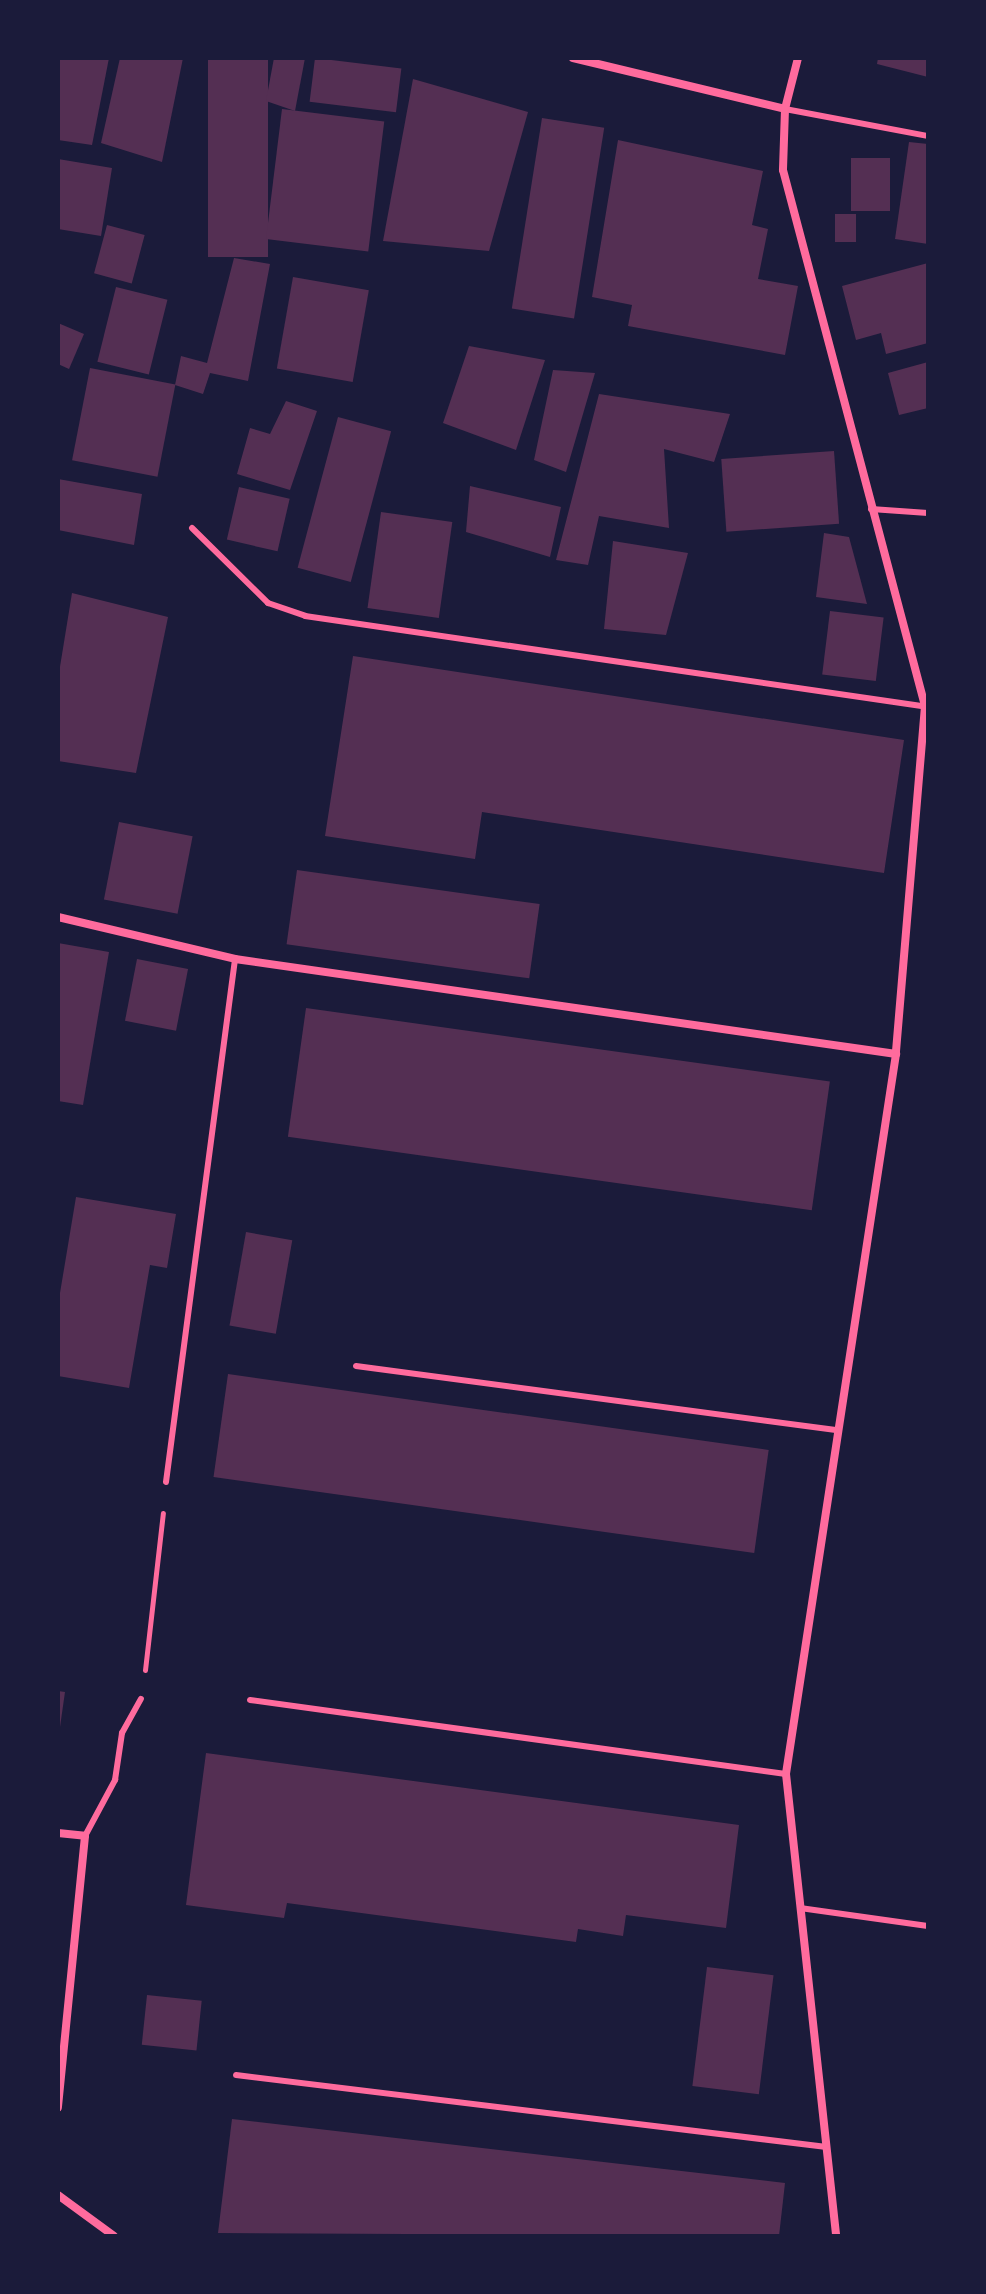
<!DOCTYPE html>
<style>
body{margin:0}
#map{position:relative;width:986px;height:2294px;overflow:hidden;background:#1b1b3a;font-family:"DejaVu Sans",sans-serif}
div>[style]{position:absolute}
.building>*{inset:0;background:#542f53;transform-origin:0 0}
.path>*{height:5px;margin:-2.5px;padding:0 2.5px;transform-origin:2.5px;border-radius:2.5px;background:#ff6b9d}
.service>*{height:6px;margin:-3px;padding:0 3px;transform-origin:3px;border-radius:3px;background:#ff6b9d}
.minor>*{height:8px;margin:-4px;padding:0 4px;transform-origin:4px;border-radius:4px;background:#ff6b9d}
span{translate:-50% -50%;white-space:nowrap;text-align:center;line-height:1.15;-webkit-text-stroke:6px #1b1b3a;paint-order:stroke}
.frame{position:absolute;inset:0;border:60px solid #1b1b3a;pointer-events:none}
</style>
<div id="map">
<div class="building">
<i style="clip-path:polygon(58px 58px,109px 58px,92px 145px,58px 140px)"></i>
<i style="clip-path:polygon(120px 58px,183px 58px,162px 162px,101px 143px)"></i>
<i style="left:208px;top:58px;width:60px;height:199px"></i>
<i style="clip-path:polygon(274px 58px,305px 58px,295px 111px,266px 101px)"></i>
<i style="left:315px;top:58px;width:87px;height:44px;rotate:7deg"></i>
<i style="clip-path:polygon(878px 58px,928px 58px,928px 77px,877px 64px)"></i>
<i style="clip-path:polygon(413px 79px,528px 112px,489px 251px,383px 241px)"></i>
<i style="left:282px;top:109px;width:103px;height:131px;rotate:7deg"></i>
<i style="left:542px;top:118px;width:63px;height:193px;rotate:9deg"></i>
<i style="clip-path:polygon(618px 140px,763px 171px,752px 225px,768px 229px,758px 279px,798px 286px,785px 355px,628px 326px,632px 305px,592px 297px)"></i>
<i style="clip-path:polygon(909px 142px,928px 144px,928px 244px,895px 239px)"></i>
<i style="left:851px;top:158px;width:39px;height:53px"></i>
<i style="clip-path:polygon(58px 159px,112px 168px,101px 236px,58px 229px)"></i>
<i style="left:835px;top:214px;width:21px;height:28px"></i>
<i style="left:107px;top:225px;width:39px;height:50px;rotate:15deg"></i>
<i style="clip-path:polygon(234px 258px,270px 264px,248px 381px,210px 373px,203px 394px,175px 385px,181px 356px,207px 363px)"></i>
<i style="clip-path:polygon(928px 263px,928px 343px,886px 354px,881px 333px,856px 340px,842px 286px)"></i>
<i style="left:293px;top:277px;width:77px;height:93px;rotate:10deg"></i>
<i style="left:116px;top:287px;width:53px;height:77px;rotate:14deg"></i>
<i style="clip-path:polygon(58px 323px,84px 334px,69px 369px,58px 364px)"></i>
<i style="clip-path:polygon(469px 346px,545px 360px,516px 450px,443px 423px)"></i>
<i style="clip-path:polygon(928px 362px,928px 408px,899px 415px,888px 373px)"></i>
<i style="left:90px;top:368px;width:87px;height:94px;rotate:11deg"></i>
<i style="clip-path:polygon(553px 370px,595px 373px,566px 472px,534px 460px)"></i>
<i style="clip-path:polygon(599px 394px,730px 414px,714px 462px,664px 449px,669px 528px,599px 516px,588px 565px,556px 560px)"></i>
<i style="clip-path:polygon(286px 401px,317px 411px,290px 490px,237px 474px,250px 428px,270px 434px)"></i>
<i style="left:338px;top:417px;width:55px;height:156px;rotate:15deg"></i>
<i style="left:834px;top:451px;width:73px;height:113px;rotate:86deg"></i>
<i style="clip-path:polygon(58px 479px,142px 494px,134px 545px,58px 530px)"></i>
<i style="clip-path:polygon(470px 486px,561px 507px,550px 557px,466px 532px)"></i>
<i style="left:239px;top:487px;width:52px;height:54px;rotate:13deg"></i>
<i style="left:381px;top:512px;width:72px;height:97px;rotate:8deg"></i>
<i style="clip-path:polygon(824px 533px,849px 537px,867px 604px,816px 597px)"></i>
<i style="clip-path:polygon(613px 541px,688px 553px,666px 635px,604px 629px)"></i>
<i style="clip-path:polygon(72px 593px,168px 617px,136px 773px,58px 761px,58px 679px)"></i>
<i style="left:830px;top:611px;width:54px;height:64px;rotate:7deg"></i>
<i style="clip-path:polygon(353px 656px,904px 740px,884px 873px,482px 812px,475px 859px,325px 836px)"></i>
<i style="left:119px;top:822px;width:75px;height:79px;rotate:11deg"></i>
<i style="left:297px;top:870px;width:245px;height:75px;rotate:8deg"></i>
<i style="clip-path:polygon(58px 943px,109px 952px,83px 1105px,58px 1101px)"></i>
<i style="left:137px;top:959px;width:52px;height:63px;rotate:11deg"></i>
<i style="left:306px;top:1008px;width:529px;height:130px;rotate:8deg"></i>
<i style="clip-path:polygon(76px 1197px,176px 1214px,167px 1268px,150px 1265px,129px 1388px,58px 1376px,58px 1305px)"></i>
<i style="left:246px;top:1232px;width:47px;height:95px;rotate:10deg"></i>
<i style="left:228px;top:1374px;width:546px;height:104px;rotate:8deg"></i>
<i style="clip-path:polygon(58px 1691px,65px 1692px,60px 1727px,58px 1727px)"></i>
<i style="clip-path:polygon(206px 1753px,739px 1825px,726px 1928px,626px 1915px,623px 1936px,578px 1929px,576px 1942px,287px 1903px,284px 1918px,186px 1905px)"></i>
<i style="left:707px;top:1967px;width:67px;height:120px;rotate:7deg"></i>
<i style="left:147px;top:1995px;width:55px;height:50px;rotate:6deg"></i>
<i style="clip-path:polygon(232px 2119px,785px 2183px,779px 2236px,218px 2233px)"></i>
</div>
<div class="path">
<i style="left:145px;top:1670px;width:158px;rotate:-83.5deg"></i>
</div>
<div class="service">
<i style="left:785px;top:109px;width:146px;rotate:10.7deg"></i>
<i style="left:871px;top:509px;width:57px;rotate:4deg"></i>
<i style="left:192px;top:528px;width:107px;rotate:44.6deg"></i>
<i style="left:268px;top:603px;width:39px;rotate:19deg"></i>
<i style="left:305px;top:616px;width:630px;rotate:8.31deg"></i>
<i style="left:356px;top:1366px;width:486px;rotate:7.6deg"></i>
<i style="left:166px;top:1482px;width:528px;rotate:-82.48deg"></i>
<i style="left:250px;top:1700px;width:541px;rotate:7.86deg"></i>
<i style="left:85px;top:1836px;width:64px;rotate:-61.8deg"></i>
<i style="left:115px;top:1780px;width:48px;rotate:-81.5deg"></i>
<i style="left:122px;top:1733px;width:39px;rotate:-61deg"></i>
<i style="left:800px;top:1908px;width:129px;rotate:8deg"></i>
<i style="left:236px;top:2075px;width:595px;rotate:6.95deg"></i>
</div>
<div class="minor">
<i style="left:573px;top:58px;width:218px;rotate:13.5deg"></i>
<i style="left:798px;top:58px;width:53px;rotate:104.3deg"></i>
<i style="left:785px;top:109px;width:61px;rotate:91.9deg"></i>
<i style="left:783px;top:170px;width:554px;rotate:75.16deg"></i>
<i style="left:925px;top:706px;width:349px;rotate:94.8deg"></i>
<i style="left:896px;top:1054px;width:728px;rotate:98.69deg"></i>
<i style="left:786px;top:1774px;width:465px;rotate:83.8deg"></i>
<i style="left:58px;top:917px;width:182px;rotate:13.3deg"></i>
<i style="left:235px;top:959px;width:668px;rotate:8.18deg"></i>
<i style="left:58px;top:1833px;width:27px;rotate:6deg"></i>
<i style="left:85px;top:1836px;width:273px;rotate:95.7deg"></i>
<i style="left:58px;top:2195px;width:69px;rotate:36.2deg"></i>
</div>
<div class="frame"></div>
</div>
